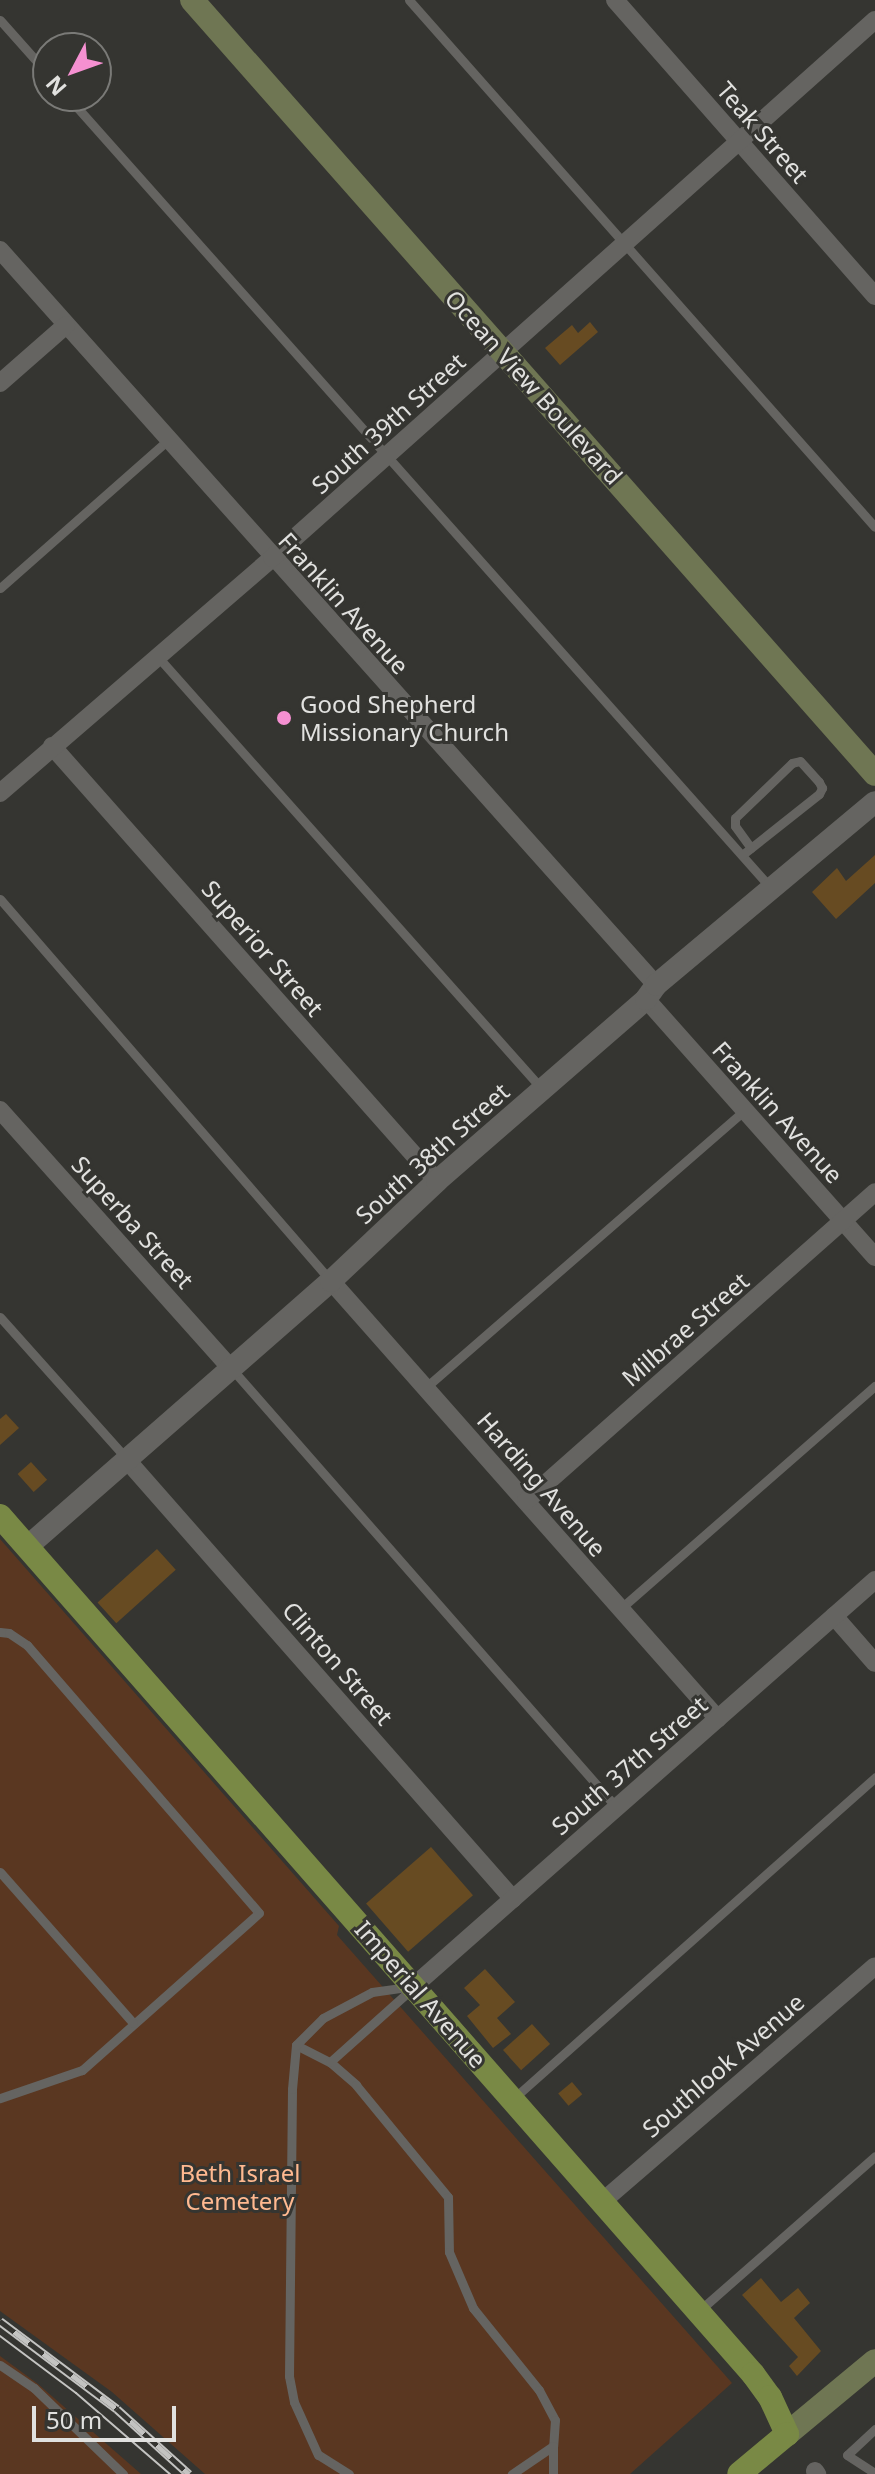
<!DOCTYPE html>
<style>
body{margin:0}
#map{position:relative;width:875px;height:2474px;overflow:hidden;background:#353531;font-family:"Noto Sans",sans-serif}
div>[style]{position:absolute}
.green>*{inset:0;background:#5a3721}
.building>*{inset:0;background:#674b22;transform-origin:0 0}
.service>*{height:9px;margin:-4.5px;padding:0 4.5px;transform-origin:4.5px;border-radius:4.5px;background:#656461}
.minor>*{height:18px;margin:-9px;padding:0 9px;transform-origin:9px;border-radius:9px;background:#656461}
.tertiary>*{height:22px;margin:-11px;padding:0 11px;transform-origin:11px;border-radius:11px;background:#656461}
.secondary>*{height:24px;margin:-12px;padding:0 12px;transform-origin:12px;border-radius:12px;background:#6f7653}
.primary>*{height:24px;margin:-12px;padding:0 12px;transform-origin:12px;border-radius:12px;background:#798945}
.tram>*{height:2px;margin:-1px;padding:0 1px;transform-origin:1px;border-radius:1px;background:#c3c3c1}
.rail>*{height:9px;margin-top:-4.5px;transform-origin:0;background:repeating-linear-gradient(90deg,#353531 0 18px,#c3c3c1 0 36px);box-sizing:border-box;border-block:2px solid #c3c3c1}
.dots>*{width:22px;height:22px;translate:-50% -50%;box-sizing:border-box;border:4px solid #353531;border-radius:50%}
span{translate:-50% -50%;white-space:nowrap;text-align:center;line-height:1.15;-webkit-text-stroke:6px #353531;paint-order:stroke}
.street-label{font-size:24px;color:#e1e1df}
.poi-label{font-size:24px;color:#e1e1df}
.left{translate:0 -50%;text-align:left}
.park-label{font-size:24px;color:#ffb990}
.north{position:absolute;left:32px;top:32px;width:80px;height:80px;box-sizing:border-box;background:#353531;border:2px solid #7a7a77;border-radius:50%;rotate:229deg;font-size:22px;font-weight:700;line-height:32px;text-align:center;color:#e1e1df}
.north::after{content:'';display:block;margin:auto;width:28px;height:36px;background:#f590d1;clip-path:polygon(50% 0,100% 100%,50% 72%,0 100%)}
.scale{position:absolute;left:32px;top:2406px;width:144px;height:36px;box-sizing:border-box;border:4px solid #e1e1df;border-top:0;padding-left:10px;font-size:24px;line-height:28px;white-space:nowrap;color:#e1e1df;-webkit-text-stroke:6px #353531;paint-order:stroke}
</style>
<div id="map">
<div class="green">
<i style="clip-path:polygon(0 1539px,339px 1926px,337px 1935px,732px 2383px,630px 2474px,205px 2474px,112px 2392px,0 2311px)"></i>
<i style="clip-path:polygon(0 2356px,38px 2384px,141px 2474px,0 2474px)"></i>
</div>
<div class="building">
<i style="clip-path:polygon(590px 322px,598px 332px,560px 365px,545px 348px,572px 325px,578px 333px)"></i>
<i style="clip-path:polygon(875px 855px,875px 883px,836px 919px,812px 892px,837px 868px,846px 881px)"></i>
<i style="clip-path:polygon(6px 1414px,19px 1428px,0 1445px,0 1419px)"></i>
<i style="left:31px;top:1462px;width:24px;height:18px;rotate:48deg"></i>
<i style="left:157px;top:1549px;width:28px;height:80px;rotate:48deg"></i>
<i style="left:431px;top:1847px;width:64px;height:86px;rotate:49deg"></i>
<i style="clip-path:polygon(485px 1969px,515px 2002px,497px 2018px,511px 2034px,493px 2048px,467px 2016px,480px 2005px,464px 1988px)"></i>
<i style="left:532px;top:2024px;width:27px;height:39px;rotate:48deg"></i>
<i style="left:572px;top:2082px;width:16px;height:18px;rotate:50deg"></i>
<i style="clip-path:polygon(761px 2278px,781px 2302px,798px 2288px,810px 2303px,794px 2318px,821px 2351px,797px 2376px,789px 2366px,798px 2357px,742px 2295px)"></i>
</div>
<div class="service">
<i style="left:409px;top:0;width:703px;rotate:48.52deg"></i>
<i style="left:0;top:20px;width:72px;rotate:48.4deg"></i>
<i style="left:67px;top:96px;width:1060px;rotate:48.37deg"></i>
<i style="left:0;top:588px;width:224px;rotate:-41.4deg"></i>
<i style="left:158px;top:657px;width:578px;rotate:48.37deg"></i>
<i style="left:742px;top:855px;width:98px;rotate:-38.4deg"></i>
<i style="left:819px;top:794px;width:7px;rotate:-63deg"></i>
<i style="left:822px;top:788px;width:7px;rotate:-117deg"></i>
<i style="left:819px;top:782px;width:28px;rotate:-132deg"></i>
<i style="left:800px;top:761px;width:8px;rotate:166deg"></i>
<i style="left:792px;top:763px;width:79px;rotate:136deg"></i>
<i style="left:735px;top:818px;width:8px;rotate:90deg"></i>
<i style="left:735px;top:826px;width:27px;rotate:54deg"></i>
<i style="left:0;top:899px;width:504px;rotate:49.1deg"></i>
<i style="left:0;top:1317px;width:189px;rotate:48.2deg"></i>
<i style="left:231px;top:1368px;width:585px;rotate:48.74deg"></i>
<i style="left:425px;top:1388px;width:422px;rotate:-41deg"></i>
<i style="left:620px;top:1609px;width:339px;rotate:-41.2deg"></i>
<i style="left:0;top:1632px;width:9px;rotate:6deg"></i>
<i style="left:9px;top:1633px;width:22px;rotate:34deg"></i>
<i style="left:27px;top:1645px;width:354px;rotate:49.1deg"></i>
<i style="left:259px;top:1913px;width:237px;rotate:138.4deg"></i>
<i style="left:82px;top:2070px;width:87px;rotate:161.1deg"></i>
<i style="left:0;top:1872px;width:201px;rotate:48.6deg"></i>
<i style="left:296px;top:2045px;width:38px;rotate:27deg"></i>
<i style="left:330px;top:2062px;width:35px;rotate:41deg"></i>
<i style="left:356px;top:2085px;width:145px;rotate:50.6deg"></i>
<i style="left:448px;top:2197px;width:55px;rotate:89deg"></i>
<i style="left:449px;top:2252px;width:61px;rotate:66.8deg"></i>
<i style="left:473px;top:2308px;width:105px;rotate:51.2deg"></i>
<i style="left:539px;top:2390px;width:34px;rotate:62deg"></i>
<i style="left:555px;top:2420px;width:26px;rotate:94deg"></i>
<i style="left:553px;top:2446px;width:50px;rotate:145.7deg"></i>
<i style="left:330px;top:2062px;width:113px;rotate:-41.8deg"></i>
<i style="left:514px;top:2098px;width:483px;rotate:-41.6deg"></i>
<i style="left:700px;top:2310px;width:233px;rotate:-41.3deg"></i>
<i style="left:0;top:2365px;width:41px;rotate:34.1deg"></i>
<i style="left:34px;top:2388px;width:124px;rotate:44deg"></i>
<i style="left:875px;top:2429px;width:38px;rotate:137deg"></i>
<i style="left:847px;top:2455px;width:33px;rotate:33deg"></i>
<i style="left:349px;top:2474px;width:36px;rotate:-148deg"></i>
<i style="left:318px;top:2455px;width:58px;rotate:-114.4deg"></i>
<i style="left:294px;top:2402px;width:26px;rotate:-101deg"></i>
<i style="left:289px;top:2376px;width:287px;rotate:-89.4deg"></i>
<i style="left:292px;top:2089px;width:44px;rotate:-84.8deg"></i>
<i style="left:296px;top:2045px;width:38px;rotate:-45deg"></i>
<i style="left:323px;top:2018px;width:55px;rotate:-28deg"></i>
<i style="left:372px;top:1992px;width:35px;rotate:-8deg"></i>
<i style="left:553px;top:2474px;width:28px;rotate:-90deg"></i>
</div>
<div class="minor">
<i style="left:615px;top:0;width:394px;rotate:48.7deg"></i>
<i style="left:0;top:250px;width:985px;rotate:48.25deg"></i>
<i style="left:0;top:383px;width:88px;rotate:-41.3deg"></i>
<i style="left:52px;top:746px;width:581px;rotate:48.49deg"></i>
<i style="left:0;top:793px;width:359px;rotate:-40.8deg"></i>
<i style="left:272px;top:558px;width:808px;rotate:-41.74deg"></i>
<i style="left:646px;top:999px;width:345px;rotate:48.4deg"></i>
<i style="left:0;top:1110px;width:345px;rotate:48.2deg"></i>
<i style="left:331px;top:1281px;width:584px;rotate:48.54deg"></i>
<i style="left:126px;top:1459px;width:586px;rotate:48.67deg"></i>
<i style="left:526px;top:1501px;width:466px;rotate:-41.5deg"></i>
<i style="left:834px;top:1616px;width:62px;rotate:48.9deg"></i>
<i style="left:415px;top:1985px;width:613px;rotate:-41.36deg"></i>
<i style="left:603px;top:2201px;width:359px;rotate:-40.8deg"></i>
<i style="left:815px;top:2471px;width:4px;rotate:56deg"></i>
</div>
<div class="tertiary">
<i style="left:27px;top:1547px;width:404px;rotate:-41.2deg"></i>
<i style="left:331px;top:1281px;width:146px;rotate:-43.3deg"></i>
<i style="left:437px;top:1181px;width:277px;rotate:-41deg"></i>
<i style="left:646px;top:999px;width:17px;rotate:-54deg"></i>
<i style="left:656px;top:985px;width:285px;rotate:-39.9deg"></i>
</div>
<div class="secondary">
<i style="left:192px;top:0;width:1032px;rotate:48.57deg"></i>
<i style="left:787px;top:2434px;width:114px;rotate:-39.7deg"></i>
</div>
<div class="primary">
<i style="left:0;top:1516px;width:1142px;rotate:48.73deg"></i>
<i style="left:753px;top:2374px;width:29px;rotate:54deg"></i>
<i style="left:770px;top:2397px;width:41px;rotate:65.3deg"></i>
<i style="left:787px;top:2434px;width:62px;rotate:140.2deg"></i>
</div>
<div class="tram">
<i style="left:0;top:2336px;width:95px;rotate:36.9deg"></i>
<i style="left:76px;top:2393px;width:124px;rotate:40.8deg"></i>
</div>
<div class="rail">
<i style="left:0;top:2321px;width:146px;rotate:36.9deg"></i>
<i style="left:117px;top:2409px;width:97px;rotate:42.1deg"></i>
</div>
<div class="dots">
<i style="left:284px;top:718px;background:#f590d1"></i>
</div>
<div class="street-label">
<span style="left:763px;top:132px;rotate:49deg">Teak Street</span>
<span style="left:534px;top:387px;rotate:48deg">Ocean View Boulevard</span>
<span style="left:388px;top:423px;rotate:-42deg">South 39th Street</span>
<span style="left:344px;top:603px;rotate:48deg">Franklin Avenue</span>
<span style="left:263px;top:948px;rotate:49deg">Superior Street</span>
<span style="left:778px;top:1112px;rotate:48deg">Franklin Avenue</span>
<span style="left:432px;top:1153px;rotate:-42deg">South 38th Street</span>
<span style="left:133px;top:1222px;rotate:48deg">Superba Street</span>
<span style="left:685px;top:1329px;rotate:-41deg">Milbrae Street</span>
<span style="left:542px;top:1484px;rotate:49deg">Harding Avenue</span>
<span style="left:338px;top:1663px;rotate:49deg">Clinton Street</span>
<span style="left:629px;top:1765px;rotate:-41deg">South 37th Street</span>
<span style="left:421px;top:1994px;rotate:49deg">Imperial Avenue</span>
<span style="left:723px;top:2065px;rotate:-41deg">Southlook Avenue</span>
</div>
<div class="poi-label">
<span class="left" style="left:300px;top:718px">Good Shepherd<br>Missionary Church</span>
</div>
<div class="park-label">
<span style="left:240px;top:2187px">Beth Israel<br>Cemetery</span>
</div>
<div class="north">N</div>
<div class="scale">50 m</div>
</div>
